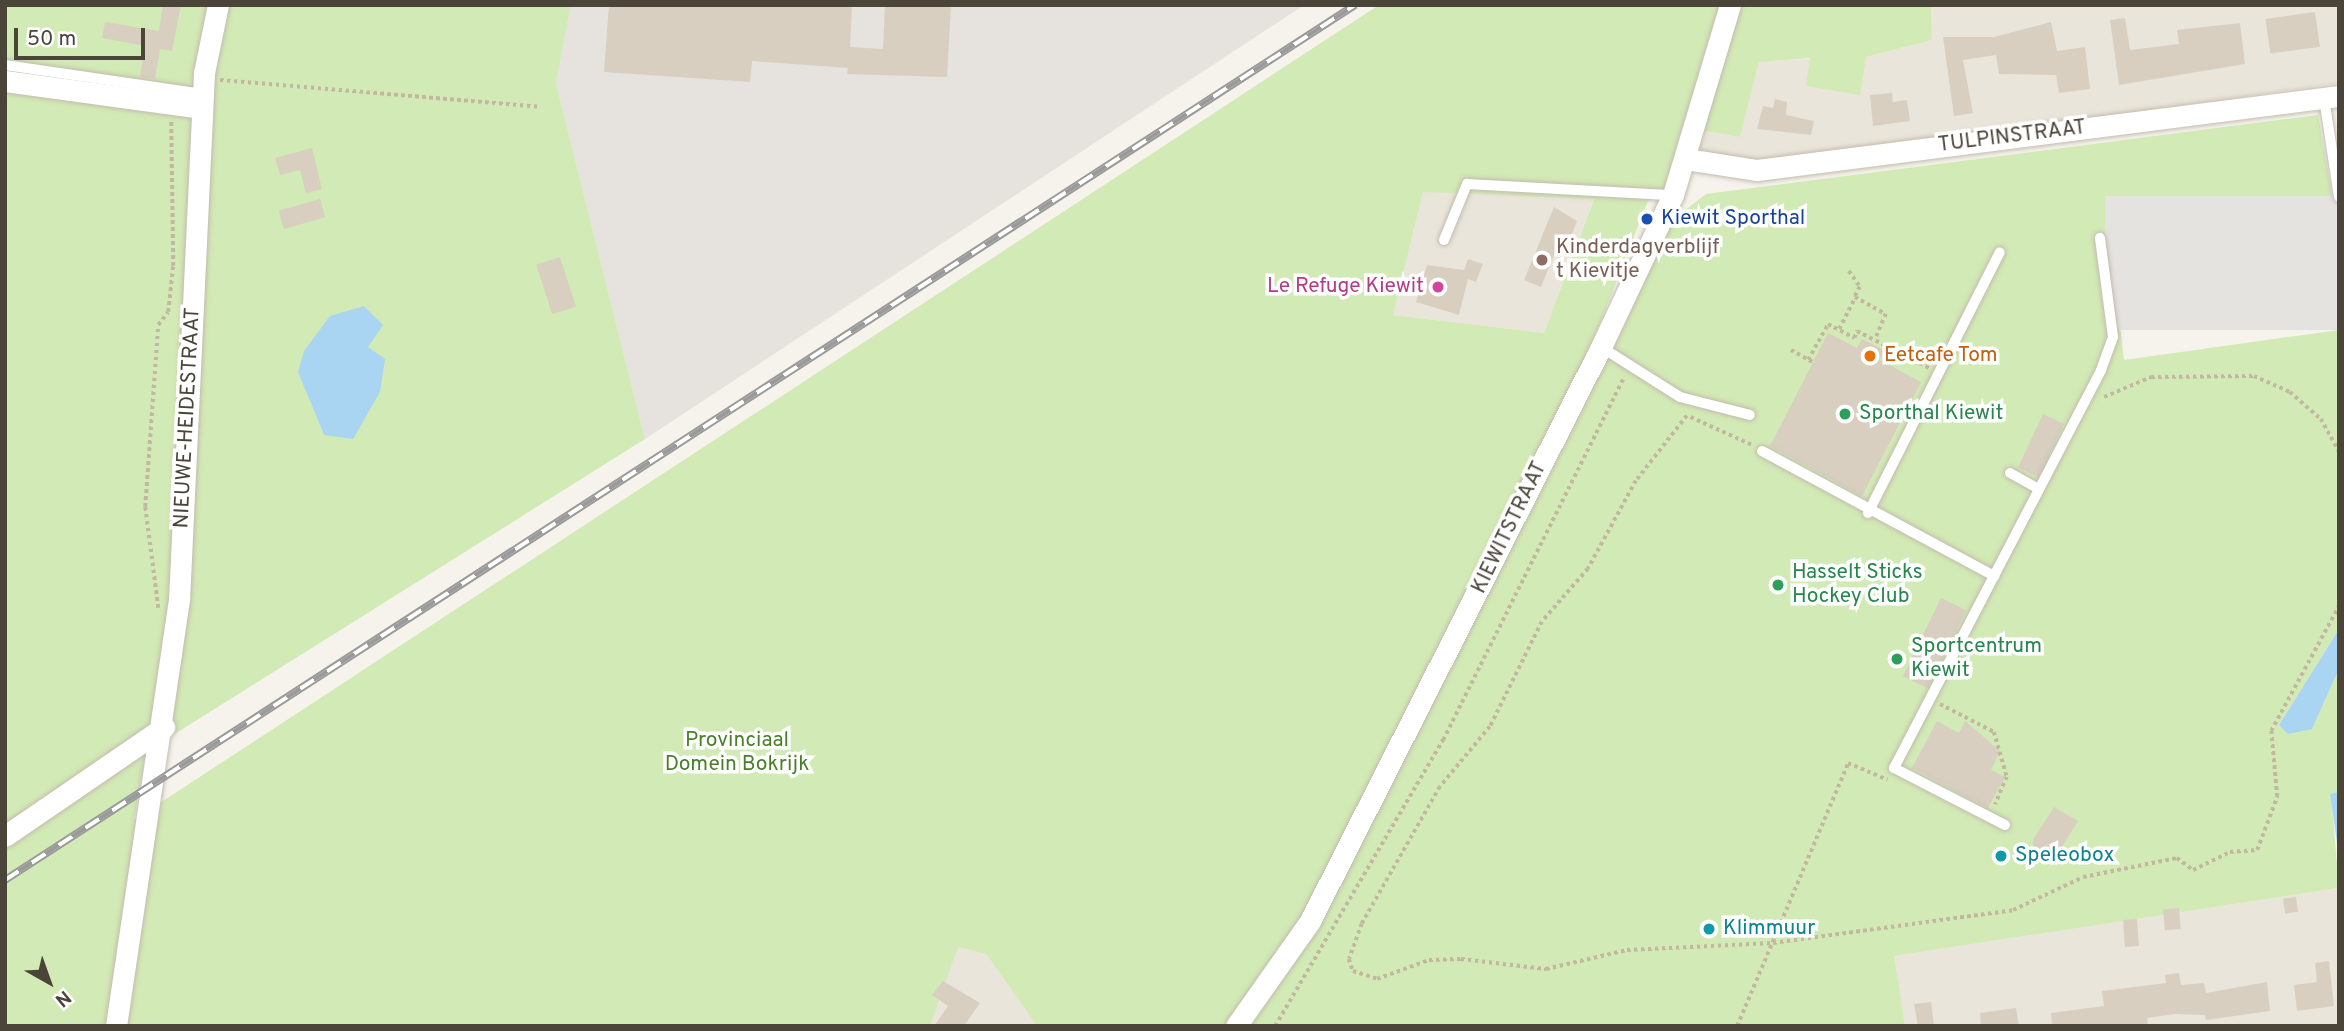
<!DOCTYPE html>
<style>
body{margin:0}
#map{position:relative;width:2344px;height:1031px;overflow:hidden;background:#f6f3ec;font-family:Overpass,sans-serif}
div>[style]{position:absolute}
.residential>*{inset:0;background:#eae5da}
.industrial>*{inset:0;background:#e6e2dd}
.green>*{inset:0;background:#d2eab5}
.parking>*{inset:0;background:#e5e3e0;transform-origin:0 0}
.water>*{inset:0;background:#a9d4f2}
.building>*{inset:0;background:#d8cfc1;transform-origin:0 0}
.path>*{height:3.5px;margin-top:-1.75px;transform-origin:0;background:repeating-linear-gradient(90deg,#c4b79f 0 3.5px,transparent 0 7px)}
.roads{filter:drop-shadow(0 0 2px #c2bbae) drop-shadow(0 0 2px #c2bbae)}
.lane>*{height:10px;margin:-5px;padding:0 5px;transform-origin:5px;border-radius:5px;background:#fff}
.street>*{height:21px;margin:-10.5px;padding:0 10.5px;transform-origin:10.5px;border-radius:10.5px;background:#fff}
.rail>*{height:8px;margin-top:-4px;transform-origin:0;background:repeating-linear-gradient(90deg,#fff 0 16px,#9a9a9a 0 32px);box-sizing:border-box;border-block:2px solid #9a9a9a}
.dots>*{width:19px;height:19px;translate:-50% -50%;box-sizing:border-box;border:4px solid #fff;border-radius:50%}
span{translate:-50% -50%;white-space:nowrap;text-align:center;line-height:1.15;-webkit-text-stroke:7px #fff;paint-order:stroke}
.street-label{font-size:21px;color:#4b4439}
.transit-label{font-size:21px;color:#164399}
.left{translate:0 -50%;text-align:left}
.education-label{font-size:21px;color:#785e54}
.hotel-label{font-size:21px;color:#b23c85}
.right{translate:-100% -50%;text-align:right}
.food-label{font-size:21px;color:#c56008}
.leisure-label{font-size:21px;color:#27864d}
.park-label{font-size:21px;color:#4a7f2a}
.culture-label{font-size:21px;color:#0d838f}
.frame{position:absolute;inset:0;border:7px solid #4b4439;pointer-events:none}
.north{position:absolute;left:14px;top:947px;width:70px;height:70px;-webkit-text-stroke:5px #fff;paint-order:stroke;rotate:140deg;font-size:19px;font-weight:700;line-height:28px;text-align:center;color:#4b4439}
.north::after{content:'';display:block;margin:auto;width:24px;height:32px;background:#4b4439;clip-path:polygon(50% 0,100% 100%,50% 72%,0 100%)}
.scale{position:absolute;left:14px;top:28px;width:131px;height:32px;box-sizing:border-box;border:4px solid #4b4439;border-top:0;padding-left:9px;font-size:21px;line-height:24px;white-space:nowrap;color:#4b4439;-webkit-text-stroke:5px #fff;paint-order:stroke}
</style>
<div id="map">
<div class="residential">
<i style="clip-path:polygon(1931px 5px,2339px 5px,2339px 83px,1885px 148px,1693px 167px,1705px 131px,1740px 137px,1759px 61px,1866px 57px,1932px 40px)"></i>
<i style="clip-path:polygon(1423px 191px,1594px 198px,1544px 333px,1393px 315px)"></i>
<i style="clip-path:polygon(2339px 888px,2339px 1026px,1905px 1026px,1893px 956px)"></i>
<i style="clip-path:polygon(943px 943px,986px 954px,1037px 1026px,869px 1026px)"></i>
</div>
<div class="industrial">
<i style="clip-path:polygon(571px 5px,1304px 5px,645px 439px,556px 83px)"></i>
</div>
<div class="green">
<i style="clip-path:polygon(evenodd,5px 5px,571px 5px,556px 83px,645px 439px,146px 752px,134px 820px,1379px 5px,1931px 5px,1932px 40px,1866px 57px,1860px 95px,1806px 86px,1810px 58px,1759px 62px,1740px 137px,1705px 131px,1686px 171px,1648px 201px,1587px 356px,1435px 696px,1672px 220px,1706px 194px,2318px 115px,2332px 196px,2108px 227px,2124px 360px,2339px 330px,2339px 629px,2279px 725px,2312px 729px,2339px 669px,2339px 792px,2331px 794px,2339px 888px,1894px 956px,1905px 1026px,1037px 1026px,986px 954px,958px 947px,930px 1026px,5px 1026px,5px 5px,1423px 192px,1594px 199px,1544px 333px,1393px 315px,1423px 192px,5px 5px,298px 371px,380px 392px,367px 413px,324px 435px,298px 371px)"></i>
</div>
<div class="parking">
<i style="left:2339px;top:196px;width:134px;height:234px;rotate:90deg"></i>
</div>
<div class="water">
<i style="clip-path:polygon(364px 306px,383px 325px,368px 347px,385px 359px,380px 392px,353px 439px,324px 435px,298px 372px,304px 351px,330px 316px)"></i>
<i style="clip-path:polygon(2339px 629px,2339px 669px,2312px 729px,2288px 734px,2279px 725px)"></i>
<i style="clip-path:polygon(2339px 792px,2339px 856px,2330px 794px)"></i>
</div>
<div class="building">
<i style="clip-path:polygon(163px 5px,181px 5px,172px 51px,160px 49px,155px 79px,140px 77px,145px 46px,102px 38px,105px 22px,159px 31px)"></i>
<i style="clip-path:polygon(609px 5px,852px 5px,850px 47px,883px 49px,885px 5px,951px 5px,947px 77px,847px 74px,848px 68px,752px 61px,750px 82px,604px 72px)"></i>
<i style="left:2315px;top:12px;width:35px;height:50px;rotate:82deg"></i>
<i style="clip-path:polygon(2125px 18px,2130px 50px,2179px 44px,2177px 30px,2240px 23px,2245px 64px,2119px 85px,2110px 20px)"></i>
<i style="clip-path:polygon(2051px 22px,2057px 51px,2085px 47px,2090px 89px,2059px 93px,2056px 75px,1999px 74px,1996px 55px,1963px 60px,1973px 113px,1954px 116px,1943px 37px,1994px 37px)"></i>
<i style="clip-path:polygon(1892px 93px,1893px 102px,1907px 100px,1910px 121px,1873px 126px,1870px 95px)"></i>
<i style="clip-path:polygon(1775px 99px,1787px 102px,1786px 115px,1814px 121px,1811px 135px,1757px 129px,1763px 106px,1773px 108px)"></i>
<i style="clip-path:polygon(312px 148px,322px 189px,306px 193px,300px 170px,280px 175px,275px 158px)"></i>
<i style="left:320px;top:199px;width:19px;height:43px;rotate:74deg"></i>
<i style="clip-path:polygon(1554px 207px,1577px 221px,1569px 241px,1561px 238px,1541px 287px,1524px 280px)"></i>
<i style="left:560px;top:257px;width:52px;height:25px;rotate:72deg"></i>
<i style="clip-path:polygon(1468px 259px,1483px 264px,1476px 282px,1468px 279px,1459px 315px,1416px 302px,1427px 265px,1464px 270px)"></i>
<i style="clip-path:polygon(1828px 333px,1857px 348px,1862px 339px,1884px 350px,1880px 360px,1921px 382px,1862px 496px,1770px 446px)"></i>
<i style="left:2043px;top:414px;width:23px;height:59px;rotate:25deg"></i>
<i style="left:1941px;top:598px;width:28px;height:87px;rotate:26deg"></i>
<i style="clip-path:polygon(1937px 721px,1959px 733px,1965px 721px,2000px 751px,1991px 770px,2005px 777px,1988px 808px,1912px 768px)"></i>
<i style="clip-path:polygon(2054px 807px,2078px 821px,2053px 861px,2033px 849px,2033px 840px)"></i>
<i style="left:2296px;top:897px;width:15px;height:13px;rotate:82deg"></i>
<i style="left:2179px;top:908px;width:21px;height:16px;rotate:85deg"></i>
<i style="left:2137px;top:919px;width:27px;height:14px;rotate:86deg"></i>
<i style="clip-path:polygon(2329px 961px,2334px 1006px,2297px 1011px,2294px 985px,2317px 982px,2315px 963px)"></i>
<i style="clip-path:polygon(2179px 973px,2181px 985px,2204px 983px,2206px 993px,2267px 982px,2270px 1011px,2206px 1020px,2205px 1015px,2174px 1014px,2147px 1018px,2148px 1026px,2052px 1026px,2051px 1013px,2104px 1006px,2102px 991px,2166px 983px,2165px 975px)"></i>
<i style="clip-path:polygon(943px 981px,980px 1003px,964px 1026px,934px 1026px,948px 1006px,932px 995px)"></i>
<i style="clip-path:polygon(1931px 1002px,1934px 1026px,1918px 1026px,1914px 1004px)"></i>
<i style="clip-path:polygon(2016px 1008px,2019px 1026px,1981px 1026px,1980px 1013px)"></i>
</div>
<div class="path">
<i style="left:220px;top:80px;width:321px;rotate:4.8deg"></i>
<i style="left:1849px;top:271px;width:19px;rotate:55deg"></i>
<i style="left:1860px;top:287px;width:11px;rotate:117deg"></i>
<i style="left:1839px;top:329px;width:36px;rotate:-63deg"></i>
<i style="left:1855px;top:297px;width:35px;rotate:29deg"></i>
<i style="left:1886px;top:314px;width:28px;rotate:113deg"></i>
<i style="left:1791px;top:350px;width:25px;rotate:29deg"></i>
<i style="left:1808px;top:360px;width:41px;rotate:-60.9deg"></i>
<i style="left:1828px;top:324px;width:30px;rotate:28deg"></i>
<i style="left:1854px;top:338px;width:8px;rotate:-67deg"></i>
<i style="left:1857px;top:331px;width:81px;rotate:27.2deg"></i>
<i style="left:2104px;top:397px;width:51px;rotate:-23.1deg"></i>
<i style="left:2151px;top:377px;width:103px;rotate:-0.6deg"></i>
<i style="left:2254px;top:376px;width:39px;rotate:24deg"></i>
<i style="left:2290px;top:392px;width:41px;rotate:41.1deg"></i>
<i style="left:2321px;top:419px;width:38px;rotate:61deg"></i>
<i style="left:1751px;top:445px;width:70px;rotate:-155.6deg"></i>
<i style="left:1687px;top:416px;width:83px;rotate:128.1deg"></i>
<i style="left:1636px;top:481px;width:100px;rotate:118.6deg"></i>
<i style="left:1588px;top:569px;width:70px;rotate:131deg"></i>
<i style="left:1542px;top:622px;width:117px;rotate:116.3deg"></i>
<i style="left:1490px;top:727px;width:78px;rotate:129.8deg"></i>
<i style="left:1440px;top:787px;width:158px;rotate:119.7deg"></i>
<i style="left:1362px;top:924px;width:37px;rotate:110deg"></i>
<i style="left:1349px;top:959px;width:13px;rotate:72deg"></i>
<i style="left:1353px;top:971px;width:25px;rotate:18deg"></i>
<i style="left:1377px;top:979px;width:55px;rotate:-20.1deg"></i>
<i style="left:1429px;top:960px;width:32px;rotate:-2deg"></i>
<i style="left:1461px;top:959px;width:86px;rotate:6.7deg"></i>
<i style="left:1546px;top:969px;width:83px;rotate:-13.2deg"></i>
<i style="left:1627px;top:950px;width:146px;rotate:-2.7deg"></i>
<i style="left:1773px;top:943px;width:242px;rotate:-7.8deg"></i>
<i style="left:2013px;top:910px;width:77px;rotate:-25.2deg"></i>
<i style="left:2083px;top:877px;width:96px;rotate:-11.4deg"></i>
<i style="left:2177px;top:858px;width:20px;rotate:37deg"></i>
<i style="left:2193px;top:870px;width:41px;rotate:-25.9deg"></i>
<i style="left:2230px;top:852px;width:27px;rotate:-4deg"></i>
<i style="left:2257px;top:850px;width:57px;rotate:-69.3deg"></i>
<i style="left:2277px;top:797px;width:66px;rotate:-95.2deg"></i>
<i style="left:2271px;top:731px;width:142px;rotate:-61.5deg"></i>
<i style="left:158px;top:608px;width:102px;rotate:-97.3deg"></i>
<i style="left:145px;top:507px;width:182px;rotate:-85.9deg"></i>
<i style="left:158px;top:325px;width:16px;rotate:-52deg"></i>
<i style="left:168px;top:312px;width:46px;rotate:-83.8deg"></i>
<i style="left:173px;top:266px;width:146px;rotate:-90.8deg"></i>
<i style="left:1940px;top:704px;width:61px;rotate:27.4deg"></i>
<i style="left:1994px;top:732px;width:47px;rotate:73.9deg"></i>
<i style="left:2007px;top:777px;width:30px;rotate:113deg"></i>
<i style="left:1275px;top:1026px;width:332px;rotate:-59.6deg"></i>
<i style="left:1443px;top:740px;width:406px;rotate:-63.5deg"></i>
<i style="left:1737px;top:1026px;width:285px;rotate:-67.1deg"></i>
<i style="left:1848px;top:763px;width:43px;rotate:23deg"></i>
</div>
<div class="roads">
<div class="lane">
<i style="left:5px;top:65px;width:200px;rotate:8.3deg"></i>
<i style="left:2324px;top:98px;width:100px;rotate:81.4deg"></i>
<i style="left:1444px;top:240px;width:61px;rotate:-67.7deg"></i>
<i style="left:1467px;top:184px;width:206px;rotate:3.1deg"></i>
<i style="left:1601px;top:347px;width:93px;rotate:32.3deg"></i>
<i style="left:1680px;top:397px;width:72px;rotate:14.4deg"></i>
<i style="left:1762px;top:451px;width:264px;rotate:28.3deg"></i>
<i style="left:2010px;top:473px;width:33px;rotate:29deg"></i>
<i style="left:1868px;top:513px;width:292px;rotate:-63.2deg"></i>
<i style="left:2005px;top:825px;width:125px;rotate:-152.8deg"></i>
<i style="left:1894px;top:768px;width:449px;rotate:-62.5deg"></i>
<i style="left:2101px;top:370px;width:35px;rotate:-70deg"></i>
<i style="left:2113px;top:337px;width:100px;rotate:-97.5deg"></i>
</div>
<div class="street">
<i style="left:5px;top:81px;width:199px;rotate:7.8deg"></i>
<i style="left:1686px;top:159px;width:72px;rotate:8.8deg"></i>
<i style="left:1757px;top:170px;width:587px;rotate:-7.25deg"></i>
<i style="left:5px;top:836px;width:193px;rotate:-34.4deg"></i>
<i style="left:116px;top:1026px;width:431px;rotate:-81.6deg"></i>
<i style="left:179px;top:600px;width:528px;rotate:-87.28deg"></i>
<i style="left:204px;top:73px;width:69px;rotate:-78.4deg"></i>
<i style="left:1236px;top:1026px;width:128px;rotate:-54.8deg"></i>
<i style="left:1310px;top:921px;width:644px;rotate:-63.12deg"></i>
<i style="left:1601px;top:347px;width:168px;rotate:-64.7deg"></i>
<i style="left:1673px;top:195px;width:198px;rotate:-73.3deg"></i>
</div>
</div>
<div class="rail">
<i style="left:5px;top:880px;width:1609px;rotate:-32.95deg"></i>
</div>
<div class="dots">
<i style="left:1647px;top:219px;background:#1a4fb4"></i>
<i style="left:1542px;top:260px;background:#8d6e63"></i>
<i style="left:1438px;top:287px;background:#d1479c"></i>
<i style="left:1870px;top:356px;background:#e8710a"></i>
<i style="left:1845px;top:414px;background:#2e9e5b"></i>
<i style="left:1778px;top:585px;background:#2e9e5b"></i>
<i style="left:1897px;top:659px;background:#2e9e5b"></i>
<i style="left:2001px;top:856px;background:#0f9aa8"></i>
<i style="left:1709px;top:929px;background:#0f9aa8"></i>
</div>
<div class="street-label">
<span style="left:2012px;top:137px;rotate:-7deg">TULPINSTRAAT</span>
<span style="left:188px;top:418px;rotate:-87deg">NIEUWE-HEIDESTRAAT</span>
<span style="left:1510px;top:528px;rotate:-64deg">KIEWITSTRAAT</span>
</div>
<div class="transit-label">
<span class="left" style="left:1661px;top:219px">Kiewit Sporthal</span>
</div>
<div class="education-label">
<span class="left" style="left:1556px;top:260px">Kinderdagverblijf<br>t Kievitje</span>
</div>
<div class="hotel-label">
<span class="right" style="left:1424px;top:287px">Le Refuge Kiewit</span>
</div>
<div class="food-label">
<span class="left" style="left:1884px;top:356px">Eetcafe Tom</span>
</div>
<div class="leisure-label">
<span class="left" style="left:1859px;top:414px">Sporthal Kiewit</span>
<span class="left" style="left:1792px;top:585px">Hasselt Sticks<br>Hockey Club</span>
<span class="left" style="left:1911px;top:659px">Sportcentrum<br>Kiewit</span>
</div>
<div class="park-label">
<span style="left:737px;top:753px">Provinciaal<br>Domein Bokrijk</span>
</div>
<div class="culture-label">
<span class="left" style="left:2015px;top:856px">Speleobox</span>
<span class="left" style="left:1723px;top:929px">Klimmuur</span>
</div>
<div class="frame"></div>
<div class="north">N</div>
<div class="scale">50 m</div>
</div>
